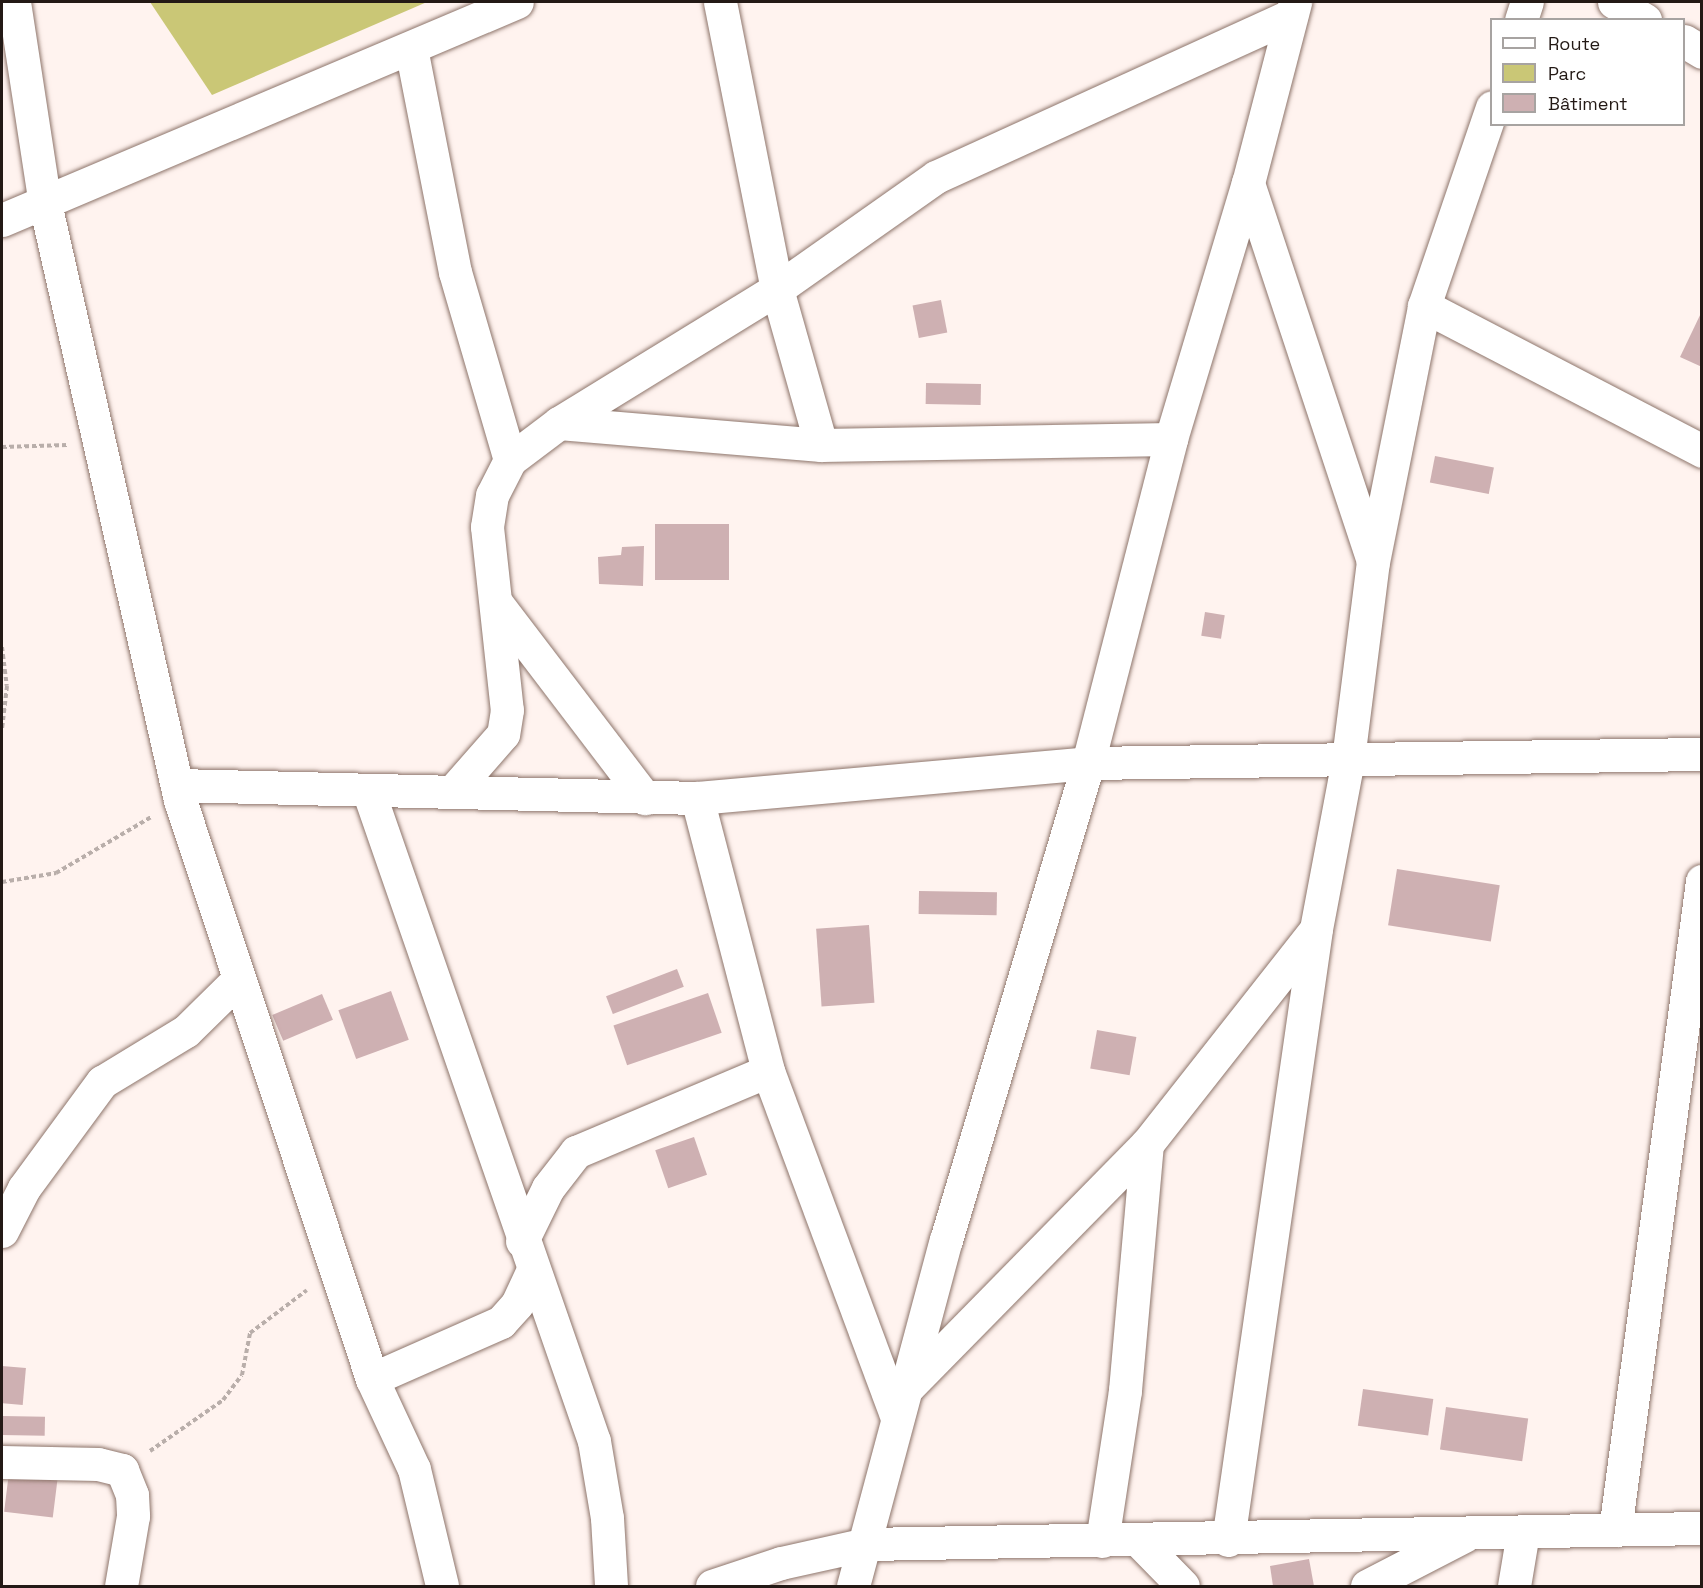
<!DOCTYPE html>
<meta charset="utf-8">
<style>
body{margin:0}
#map{position:relative;width:1703px;height:1588px;overflow:hidden;background:#fff3ef;font-family:"Space Grotesk",sans-serif}
div>[style]{position:absolute}
.green>*{inset:0;background:#cac776}
.building>*{inset:0;background:#ceb0b2;transform-origin:0 0}
.path>*{height:4px;margin-top:-2px;transform-origin:0;background:repeating-linear-gradient(90deg,#b9aeaa 0 4.5px,transparent 0 7.5px)}
.roads{filter:drop-shadow(0 0 2px #8e756b) drop-shadow(0 0 2px #8e756b)}
.street>*{height:33px;margin:-16.5px;padding:0 16.5px;transform-origin:16.5px;border-radius:16.5px;background:#fff}
span{translate:-50% -50%;white-space:nowrap;text-align:center;line-height:1.15;-webkit-text-stroke:6px #fff;paint-order:stroke}
.frame{position:absolute;inset:0;border:3px solid #231915;pointer-events:none}
.legend{position:absolute;left:1490px;top:18px;width:195px;height:108px;box-sizing:border-box;background:#fff;border:2px solid #a7a3a1;margin:0;padding:8px 10px;list-style:none;font-size:18px;color:#231915}
.legend li{display:flex;align-items:center;gap:12px;height:30px}
.legend b{width:30px;border:2px solid #a7a3a1}
</style>
<div id="map">
<div class="green">
<i style="clip-path:polygon(150px 2px,427px 2px,212px 95px)"></i>
</div>
<div class="building">
<i style="left:941px;top:300px;width:33px;height:29px;rotate:79deg"></i>
<i style="clip-path:polygon(1702px 311px,1702px 367px,1680px 357px)"></i>
<i style="left:926px;top:383px;width:55px;height:21px;rotate:1deg"></i>
<i style="left:1435px;top:456px;width:60px;height:27px;rotate:11deg"></i>
<i style="left:729px;top:524px;width:56px;height:74px;rotate:90deg"></i>
<i style="clip-path:polygon(644px 546px,643px 586px,599px 584px,598px 557px,621px 555px,622px 547px)"></i>
<i style="left:1205px;top:612px;width:20px;height:24px;rotate:9deg"></i>
<i style="left:1397px;top:869px;width:104px;height:57px;rotate:9deg"></i>
<i style="left:919px;top:891px;width:78px;height:23px;rotate:1deg"></i>
<i style="left:869px;top:925px;width:78px;height:53px;rotate:86deg"></i>
<i style="left:677px;top:969px;width:19px;height:76px;rotate:69deg"></i>
<i style="left:391px;top:991px;width:52px;height:56px;rotate:70deg"></i>
<i style="left:708px;top:993px;width:42px;height:100px;rotate:71deg"></i>
<i style="left:322px;top:994px;width:28px;height:54px;rotate:67deg"></i>
<i style="left:1097px;top:1030px;width:40px;height:39px;rotate:10deg"></i>
<i style="left:694px;top:1137px;width:40px;height:41px;rotate:71deg"></i>
<i style="left:2px;top:1366px;width:24px;height:37px;rotate:5deg"></i>
<i style="left:1363px;top:1389px;width:71px;height:37px;rotate:8deg"></i>
<i style="left:1446px;top:1407px;width:83px;height:43px;rotate:8deg"></i>
<i style="left:2px;top:1416px;width:43px;height:19px;rotate:1deg"></i>
<i style="left:10px;top:1464px;width:49px;height:48px;rotate:7deg"></i>
<i style="clip-path:polygon(1309px 1559px,1314px 1586px,1273px 1586px,1270px 1566px)"></i>
</div>
<div class="path">
<i style="left:2px;top:447px;width:65px;rotate:-1.8deg"></i>
<i style="left:2px;top:647px;width:39px;rotate:83deg"></i>
<i style="left:7px;top:686px;width:43px;rotate:96.6deg"></i>
<i style="left:2px;top:882px;width:55px;rotate:-9.5deg"></i>
<i style="left:56px;top:873px;width:110px;rotate:-30.5deg"></i>
<i style="left:150px;top:1451px;width:89px;rotate:-34.9deg"></i>
<i style="left:223px;top:1400px;width:31px;rotate:-53deg"></i>
<i style="left:242px;top:1375px;width:43px;rotate:-79.2deg"></i>
<i style="left:250px;top:1333px;width:71px;rotate:-37deg"></i>
</div>
<div class="roads">
<div class="street">
<i style="left:14px;top:2px;width:199px;rotate:81.3deg"></i>
<i style="left:44px;top:199px;width:616px;rotate:77.25deg"></i>
<i style="left:180px;top:800px;width:610px;rotate:71.65deg"></i>
<i style="left:372px;top:1379px;width:99px;rotate:65deg"></i>
<i style="left:414px;top:1469px;width:120px;rotate:76.5deg"></i>
<i style="left:720px;top:2px;width:293px;rotate:78.8deg"></i>
<i style="left:777px;top:289px;width:162px;rotate:74.2deg"></i>
<i style="left:1614px;top:2px;width:36px;rotate:30deg"></i>
<i style="left:1521px;top:20px;width:19px;rotate:-72deg"></i>
<i style="left:1684px;top:41px;width:21px;rotate:31deg"></i>
<i style="left:411px;top:48px;width:228px;rotate:78.9deg"></i>
<i style="left:455px;top:272px;width:196px;rotate:73.7deg"></i>
<i style="left:510px;top:460px;width:39px;rotate:117deg"></i>
<i style="left:492px;top:495px;width:32px;rotate:99deg"></i>
<i style="left:487px;top:527px;width:184px;rotate:83.8deg"></i>
<i style="left:507px;top:710px;width:24px;rotate:99deg"></i>
<i style="left:503px;top:734px;width:74px;rotate:131.2deg"></i>
<i style="left:1248px;top:183px;width:394px;rotate:71.7deg"></i>
<i style="left:2px;top:220px;width:559px;rotate:-22.94deg"></i>
<i style="left:1424px;top:306px;width:314px;rotate:27.5deg"></i>
<i style="left:559px;top:423px;width:263px;rotate:4.8deg"></i>
<i style="left:821px;top:445px;width:350px;rotate:-1deg"></i>
<i style="left:510px;top:460px;width:61px;rotate:-37.1deg"></i>
<i style="left:559px;top:423px;width:256px;rotate:-31.6deg"></i>
<i style="left:777px;top:289px;width:194px;rotate:-35.2deg"></i>
<i style="left:936px;top:177px;width:390px;rotate:-24.5deg"></i>
<i style="left:498px;top:605px;width:243px;rotate:52.7deg"></i>
<i style="left:177px;top:785px;width:520px;rotate:1.43deg"></i>
<i style="left:697px;top:798px;width:393px;rotate:-5.1deg"></i>
<i style="left:1088px;top:763px;width:614px;rotate:-0.84deg"></i>
<i style="left:368px;top:790px;width:689px;rotate:70.86deg"></i>
<i style="left:594px;top:1441px;width:78px;rotate:80.4deg"></i>
<i style="left:607px;top:1518px;width:68px;rotate:86.6deg"></i>
<i style="left:697px;top:798px;width:282px;rotate:75.4deg"></i>
<i style="left:768px;top:1071px;width:369px;rotate:69.6deg"></i>
<i style="left:2px;top:1231px;width:48px;rotate:-62.9deg"></i>
<i style="left:24px;top:1188px;width:132px;rotate:-53.7deg"></i>
<i style="left:102px;top:1082px;width:98px;rotate:-31.3deg"></i>
<i style="left:186px;top:1031px;width:74px;rotate:-44.5deg"></i>
<i style="left:522px;top:1241px;width:59px;rotate:-63.9deg"></i>
<i style="left:548px;top:1188px;width:46px;rotate:-52.1deg"></i>
<i style="left:576px;top:1152px;width:208px;rotate:-22.9deg"></i>
<i style="left:372px;top:1379px;width:141px;rotate:-23.8deg"></i>
<i style="left:501px;top:1322px;width:24px;rotate:-48deg"></i>
<i style="left:517px;top:1304px;width:35px;rotate:-65deg"></i>
<i style="left:909px;top:1386px;width:339px;rotate:-45.5deg"></i>
<i style="left:1147px;top:1144px;width:268px;rotate:-51.8deg"></i>
<i style="left:2px;top:1462px;width:96px;rotate:1.2deg"></i>
<i style="left:98px;top:1464px;width:25px;rotate:14deg"></i>
<i style="left:122px;top:1470px;width:27px;rotate:68deg"></i>
<i style="left:132px;top:1495px;width:21px;rotate:87deg"></i>
<i style="left:133px;top:1516px;width:71px;rotate:99.7deg"></i>
<i style="left:1615px;top:1530px;width:655px;rotate:-82.36deg"></i>
<i style="left:1138px;top:1540px;width:64px;rotate:45.6deg"></i>
<i style="left:1228px;top:1540px;width:617px;rotate:-81.8deg"></i>
<i style="left:1316px;top:929px;width:173px;rotate:-79.3deg"></i>
<i style="left:1348px;top:759px;width:199px;rotate:-82.8deg"></i>
<i style="left:1373px;top:562px;width:261px;rotate:-78.7deg"></i>
<i style="left:1424px;top:306px;width:210px;rotate:-71.1deg"></i>
<i style="left:1102px;top:1541px;width:153px;rotate:-81.3deg"></i>
<i style="left:1125px;top:1390px;width:247px;rotate:-84.9deg"></i>
<i style="left:712px;top:1586px;width:73px;rotate:-18.4deg"></i>
<i style="left:781px;top:1563px;width:88px;rotate:-12.5deg"></i>
<i style="left:867px;top:1544px;width:835px;rotate:-1.1deg"></i>
<i style="left:853px;top:1586px;width:358px;rotate:-75deg"></i>
<i style="left:946px;top:1240px;width:498px;rotate:-73.4deg"></i>
<i style="left:1088px;top:763px;width:334px;rotate:-75.6deg"></i>
<i style="left:1171px;top:439px;width:267px;rotate:-73.3deg"></i>
<i style="left:1248px;top:183px;width:187px;rotate:-75.4deg"></i>
<i style="left:1367px;top:1586px;width:109px;rotate:-27.3deg"></i>
<i style="left:1514px;top:1586px;width:55px;rotate:-80.5deg"></i>
</div>
</div>
<div class="frame"></div>
<ul class="legend">
<li><b style="height:8px;background:#fff"></b>Route</li>
<li><b style="height:16px;background:#cac776"></b>Parc</li>
<li><b style="height:16px;background:#ceb0b2"></b>Bâtiment</li>
</ul>
</div>
